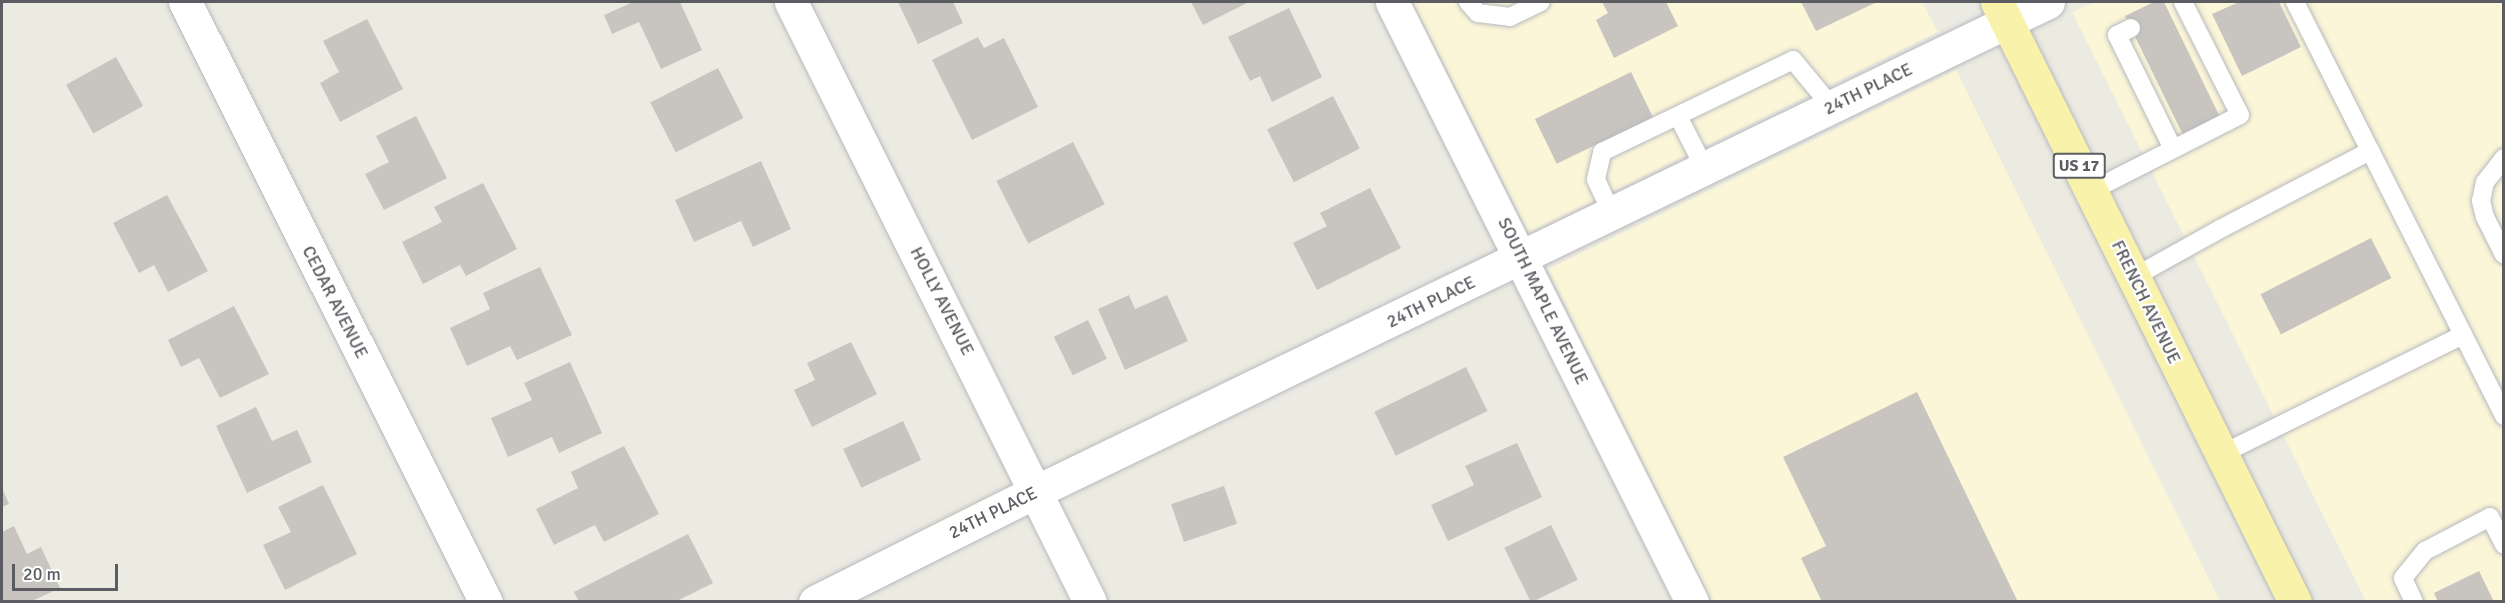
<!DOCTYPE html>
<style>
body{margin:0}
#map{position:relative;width:2505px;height:603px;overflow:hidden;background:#ecebe2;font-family:Signika,sans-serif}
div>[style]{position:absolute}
.commercial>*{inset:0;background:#fbf6d8}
.building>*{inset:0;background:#c8c5c0;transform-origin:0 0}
.roads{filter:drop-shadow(0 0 2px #b8b9be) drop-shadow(0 0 2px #b8b9be)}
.lane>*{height:18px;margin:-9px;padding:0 9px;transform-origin:9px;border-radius:9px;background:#fff}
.street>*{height:33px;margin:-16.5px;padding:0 16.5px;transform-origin:16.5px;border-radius:16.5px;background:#fff}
.primary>*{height:33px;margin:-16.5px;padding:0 16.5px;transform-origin:16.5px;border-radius:16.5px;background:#f9f2aa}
span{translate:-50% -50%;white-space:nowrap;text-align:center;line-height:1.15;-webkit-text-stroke:4.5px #fff;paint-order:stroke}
.shield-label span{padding:2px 4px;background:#fff;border:2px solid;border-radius:4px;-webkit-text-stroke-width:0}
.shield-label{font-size:16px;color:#5b5d62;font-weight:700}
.street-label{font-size:18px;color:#5b5d62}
.frame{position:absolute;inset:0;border:3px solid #5b5d62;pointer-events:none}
.scale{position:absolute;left:12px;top:564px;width:106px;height:27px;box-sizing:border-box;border:3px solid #5b5d62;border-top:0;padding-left:8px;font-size:18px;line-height:21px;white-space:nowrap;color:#5b5d62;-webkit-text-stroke:4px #fff;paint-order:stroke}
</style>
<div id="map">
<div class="commercial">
<i style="clip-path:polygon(1413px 2px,1922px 2px,1938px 32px,1529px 232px)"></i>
<i style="clip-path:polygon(2094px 2px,2503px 2px,2503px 601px,2366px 601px,2072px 12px)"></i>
<i style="clip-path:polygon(1956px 70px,2220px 601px,1712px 601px,1548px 269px)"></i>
</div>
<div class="building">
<i style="clip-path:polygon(633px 2px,680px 2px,702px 50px,661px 69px,639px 22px,612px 34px,604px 15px)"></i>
<i style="clip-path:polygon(898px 2px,953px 2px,963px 23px,918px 44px)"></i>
<i style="clip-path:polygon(1191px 2px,1249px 2px,1203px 25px)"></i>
<i style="clip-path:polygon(1602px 2px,1666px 2px,1678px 26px,1614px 58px,1596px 20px,1608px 13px)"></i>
<i style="clip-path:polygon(1801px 2px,1877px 2px,1816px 31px)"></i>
<i style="clip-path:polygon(2154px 2px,2164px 2px,2220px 117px,2183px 135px,2125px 16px)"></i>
<i style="clip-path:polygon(2239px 2px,2279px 2px,2301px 47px,2242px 76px,2212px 14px)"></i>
<i style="clip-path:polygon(1289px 8px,1322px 77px,1272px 102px,1260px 76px,1250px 81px,1228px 37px)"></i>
<i style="clip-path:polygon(367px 19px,403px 89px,340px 122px,320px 83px,339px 72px,323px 41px)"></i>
<i style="clip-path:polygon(978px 37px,984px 48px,1004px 38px,1038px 107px,972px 140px,932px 60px)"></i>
<i style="left:116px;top:57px;width:56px;height:57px;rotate:61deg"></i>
<i style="left:718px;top:68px;width:56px;height:76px;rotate:63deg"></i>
<i style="left:1631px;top:72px;width:50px;height:107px;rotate:64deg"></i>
<i style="left:1333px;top:96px;width:59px;height:74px;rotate:63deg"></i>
<i style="clip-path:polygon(416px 116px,447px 178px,384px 210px,365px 174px,389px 162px,376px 136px)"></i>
<i style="left:1073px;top:142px;width:70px;height:86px;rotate:63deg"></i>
<i style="clip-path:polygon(761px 161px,791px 229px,753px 247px,741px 221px,694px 242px,675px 200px)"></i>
<i style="clip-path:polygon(483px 183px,517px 249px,466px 276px,460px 265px,423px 284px,402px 242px,442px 222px,434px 207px)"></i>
<i style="clip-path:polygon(1370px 188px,1401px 248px,1317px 290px,1293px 243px,1327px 226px,1320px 213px)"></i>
<i style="clip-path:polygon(167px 195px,208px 271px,168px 292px,154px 265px,139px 273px,113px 223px)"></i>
<i style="left:2371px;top:238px;width:45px;height:124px;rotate:63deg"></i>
<i style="clip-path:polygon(540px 267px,572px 335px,517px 360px,510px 346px,467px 366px,450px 328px,490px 309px,483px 293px)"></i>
<i style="clip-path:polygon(1129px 295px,1135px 309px,1167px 295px,1188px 341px,1125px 370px,1098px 309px)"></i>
<i style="clip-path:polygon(234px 306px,269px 374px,220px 398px,199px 358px,181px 367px,168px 340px)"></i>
<i style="left:1088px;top:320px;width:43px;height:38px;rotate:64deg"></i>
<i style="clip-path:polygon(851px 342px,877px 394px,812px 427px,794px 390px,815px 380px,807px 363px)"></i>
<i style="clip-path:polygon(570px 362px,602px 433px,559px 453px,552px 437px,508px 457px,491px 418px,532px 400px,524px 383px)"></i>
<i style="left:1466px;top:367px;width:49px;height:102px;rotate:64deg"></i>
<i style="clip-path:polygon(1917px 392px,2018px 602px,1822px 602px,1801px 558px,1826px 546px,1783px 457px)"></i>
<i style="clip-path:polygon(256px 407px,272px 441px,297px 430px,312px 462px,247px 493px,216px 426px)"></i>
<i style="left:903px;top:421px;width:43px;height:66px;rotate:65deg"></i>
<i style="clip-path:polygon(1517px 443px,1542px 497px,1448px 541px,1431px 505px,1474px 485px,1465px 466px)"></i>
<i style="clip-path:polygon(624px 446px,659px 514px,604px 542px,595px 525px,554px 545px,536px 509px,578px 488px,571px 472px)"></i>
<i style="clip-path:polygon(323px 485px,357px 554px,285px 590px,263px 545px,291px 532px,278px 507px)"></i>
<i style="left:1224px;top:486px;width:40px;height:56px;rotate:71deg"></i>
<i style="clip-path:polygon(2px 488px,9px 504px,2px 507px)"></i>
<i style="left:1551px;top:525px;width:61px;height:52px;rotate:64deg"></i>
<i style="clip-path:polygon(14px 526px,27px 554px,41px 547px,60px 588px,30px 602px,2px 602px,2px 532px)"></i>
<i style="clip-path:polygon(688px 534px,713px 583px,675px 602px,579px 602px,574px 592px)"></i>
<i style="clip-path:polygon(2479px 571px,2494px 602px,2438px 602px,2434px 593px)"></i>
</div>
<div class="roads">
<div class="lane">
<i style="left:1468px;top:2px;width:15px;rotate:48deg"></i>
<i style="left:1478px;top:13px;width:32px;rotate:7deg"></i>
<i style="left:1510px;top:17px;width:34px;rotate:-26deg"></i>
<i style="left:2295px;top:2px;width:464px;rotate:63.2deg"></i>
<i style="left:2131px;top:28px;width:16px;rotate:153deg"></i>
<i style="left:2117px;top:35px;width:127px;rotate:63.8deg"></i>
<i style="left:1678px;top:116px;width:59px;rotate:63deg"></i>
<i style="left:2504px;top:158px;width:31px;rotate:128deg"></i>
<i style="left:2485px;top:182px;width:19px;rotate:102deg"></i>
<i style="left:2481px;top:201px;width:16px;rotate:76deg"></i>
<i style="left:2485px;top:217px;width:42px;rotate:63.4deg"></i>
<i style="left:2091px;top:191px;width:167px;rotate:-27deg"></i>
<i style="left:2240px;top:115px;width:127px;rotate:-116.8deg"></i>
<i style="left:1612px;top:214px;width:38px;rotate:-115deg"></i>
<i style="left:1596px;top:179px;width:28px;rotate:-77deg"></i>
<i style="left:1602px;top:152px;width:212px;rotate:-25.7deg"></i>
<i style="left:1793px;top:60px;width:61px;rotate:50.3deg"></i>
<i style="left:2134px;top:277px;width:101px;rotate:-29.1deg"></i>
<i style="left:2222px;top:228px;width:167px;rotate:-27.5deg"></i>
<i style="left:2222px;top:454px;width:269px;rotate:-26.3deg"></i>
<i style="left:2414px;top:602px;width:26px;rotate:-115deg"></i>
<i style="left:2403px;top:578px;width:35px;rotate:-51deg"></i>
<i style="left:2425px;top:551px;width:73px;rotate:-27.6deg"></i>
<i style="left:2490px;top:517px;width:31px;rotate:63deg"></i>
</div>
<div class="street">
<i style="left:185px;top:2px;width:671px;rotate:63.36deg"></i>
<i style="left:791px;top:2px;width:670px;rotate:63.51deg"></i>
<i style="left:1392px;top:2px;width:671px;rotate:63.43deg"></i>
<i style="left:815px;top:602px;width:248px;rotate:-26.6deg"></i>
<i style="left:1037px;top:491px;width:1123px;rotate:-25.81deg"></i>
</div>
<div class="primary">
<i style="left:1997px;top:2px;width:670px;rotate:63.59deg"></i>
</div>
</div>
<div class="shield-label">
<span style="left:2079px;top:166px">US 17</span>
</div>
<div class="street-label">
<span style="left:1868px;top:89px;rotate:-26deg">24TH PLACE</span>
<span style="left:942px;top:301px;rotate:63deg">HOLLY AVENUE</span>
<span style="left:1543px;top:301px;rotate:64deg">SOUTH MAPLE AVENUE</span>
<span style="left:335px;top:302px;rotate:63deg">CEDAR AVENUE</span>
<span style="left:1431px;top:302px;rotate:-26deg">24TH PLACE</span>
<span style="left:2146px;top:302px;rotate:64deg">FRENCH AVENUE</span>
<span style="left:993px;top:513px;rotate:-26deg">24TH PLACE</span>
</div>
<div class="frame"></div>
<div class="scale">20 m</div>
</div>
